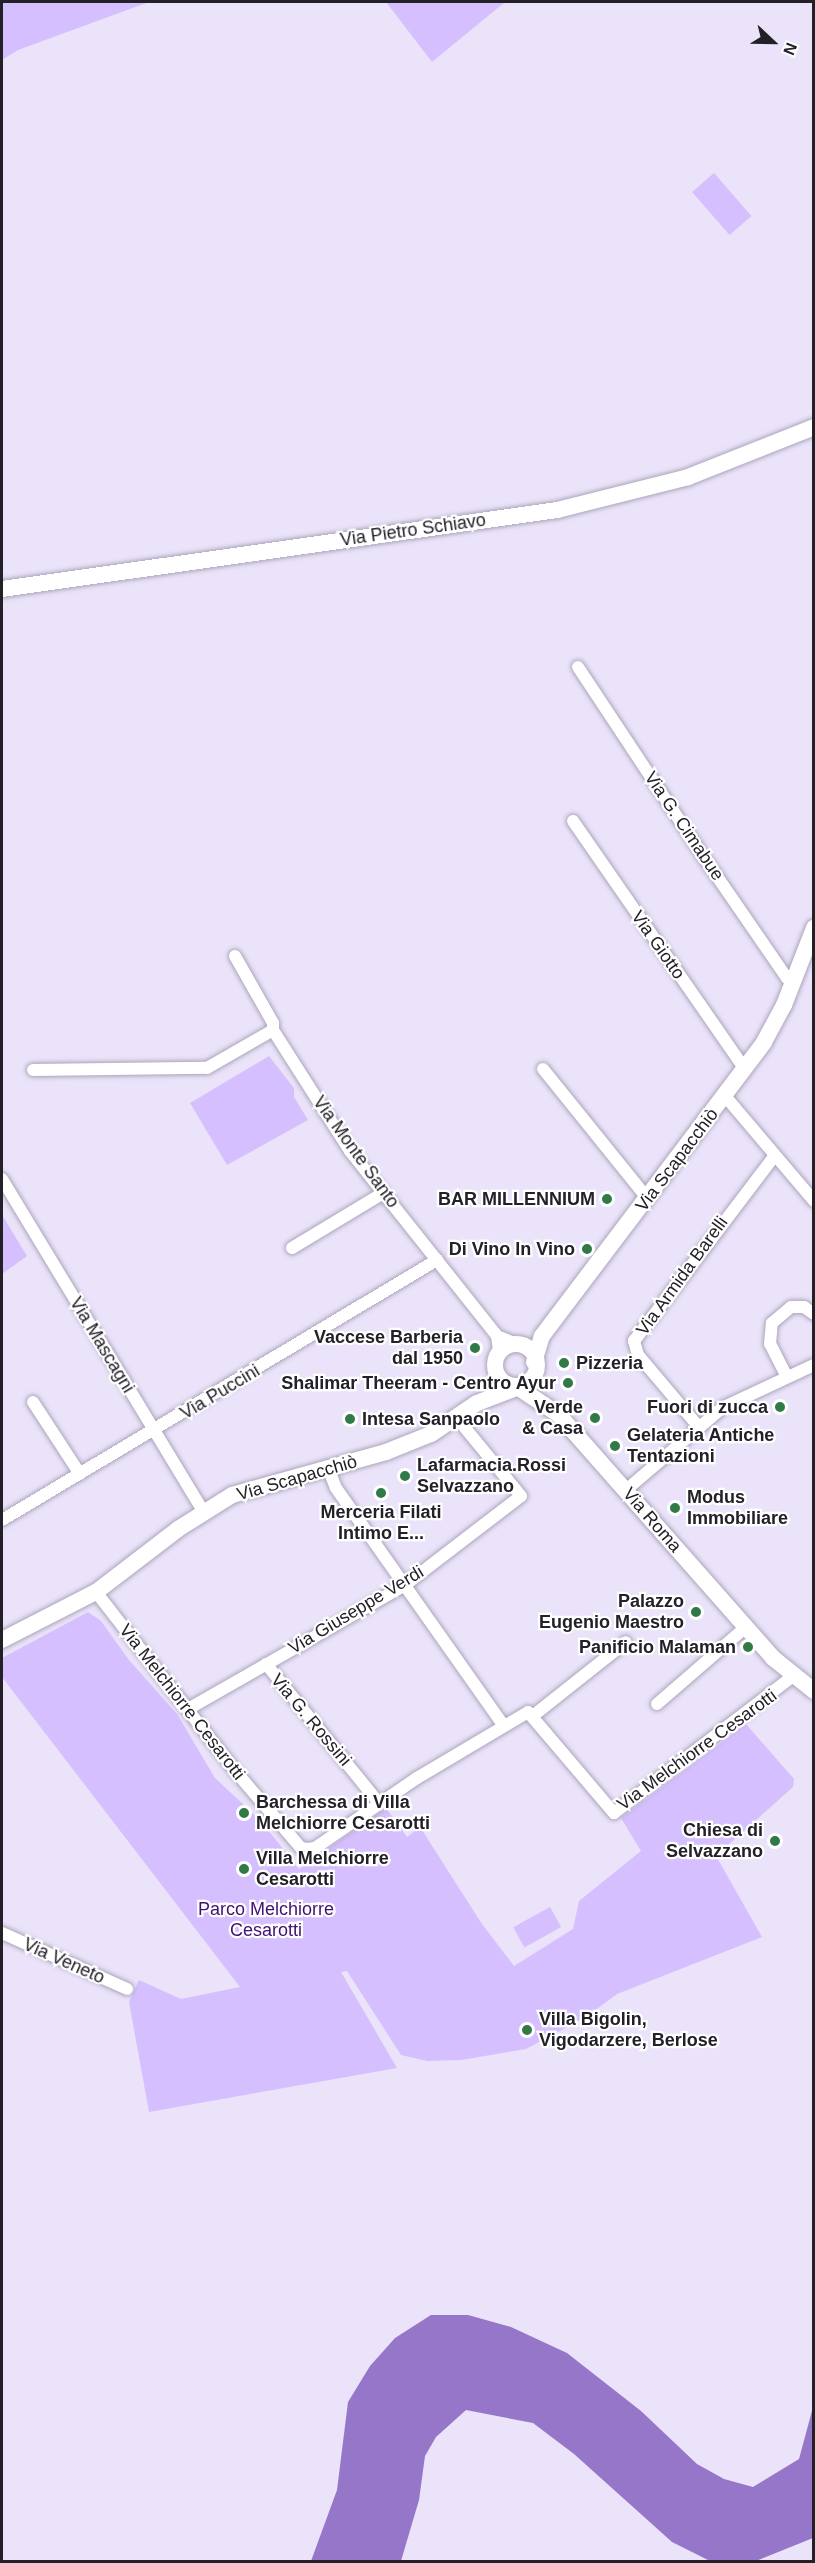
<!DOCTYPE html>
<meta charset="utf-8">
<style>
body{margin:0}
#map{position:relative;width:815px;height:2563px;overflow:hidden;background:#eae3f9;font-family:Arial,sans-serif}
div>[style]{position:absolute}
.green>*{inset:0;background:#d5bffe;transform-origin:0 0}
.water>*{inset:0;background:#9676c8}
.roads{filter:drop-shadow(0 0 2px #aca5bb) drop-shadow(0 0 2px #aca5bb)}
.street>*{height:12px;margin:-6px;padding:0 6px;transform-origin:6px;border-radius:6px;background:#fff}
.secondary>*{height:16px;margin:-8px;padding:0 8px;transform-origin:8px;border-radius:8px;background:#fff}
.secondary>.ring{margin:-8px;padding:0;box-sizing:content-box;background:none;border:16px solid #fff;border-radius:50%}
.dots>*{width:16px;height:16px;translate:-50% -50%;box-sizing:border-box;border:3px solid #fff;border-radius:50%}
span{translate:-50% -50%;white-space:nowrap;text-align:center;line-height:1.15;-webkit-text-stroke:4.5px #fff;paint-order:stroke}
.street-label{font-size:18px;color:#232028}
.poi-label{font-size:18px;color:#232028;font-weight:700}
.right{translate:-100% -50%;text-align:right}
.left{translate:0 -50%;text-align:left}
.park-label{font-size:18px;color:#420f73}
.frame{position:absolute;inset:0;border:3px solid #232028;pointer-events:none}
.north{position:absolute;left:743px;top:12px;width:60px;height:60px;-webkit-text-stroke:4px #fff;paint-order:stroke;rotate:112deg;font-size:16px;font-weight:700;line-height:24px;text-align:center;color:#232028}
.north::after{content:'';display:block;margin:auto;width:21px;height:27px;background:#232028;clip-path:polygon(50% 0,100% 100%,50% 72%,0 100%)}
</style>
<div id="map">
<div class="green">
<i style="clip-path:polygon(2px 2px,149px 2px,18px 50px,2px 60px)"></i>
<i style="clip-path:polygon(386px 2px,505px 2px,432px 62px)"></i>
<i style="left:714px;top:173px;width:57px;height:29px;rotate:49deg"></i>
<i style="clip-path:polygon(269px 1056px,294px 1088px,294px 1097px,308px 1120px,227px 1165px,190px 1103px)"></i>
<i style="clip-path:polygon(2px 1215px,27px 1256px,2px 1274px)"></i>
<i style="clip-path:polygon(88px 1612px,101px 1621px,129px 1660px,177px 1714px,215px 1778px,260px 1820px,299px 1869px,386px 1808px,407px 1837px,420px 1827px,482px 1924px,514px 1966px,573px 1929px,579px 1901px,641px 1851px,621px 1818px,746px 1724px,794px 1779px,793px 1787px,716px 1856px,762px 1937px,617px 1994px,586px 2017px,526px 2049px,461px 2060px,427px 2061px,401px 2055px,347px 1971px,341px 1972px,397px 2068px,149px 2112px,129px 2002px,139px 1980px,181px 1999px,240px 1987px,2px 1677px,2px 1658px)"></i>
<i style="left:550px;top:1907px;width:23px;height:42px;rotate:61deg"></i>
</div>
<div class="water">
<i style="clip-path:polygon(431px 2315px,468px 2315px,511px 2327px,567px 2353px,641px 2411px,697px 2464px,724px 2479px,753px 2487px,799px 2459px,813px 2407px,813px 2538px,756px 2561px,708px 2560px,672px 2542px,574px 2454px,533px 2423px,466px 2410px,436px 2437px,425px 2456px,419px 2500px,401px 2561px,311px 2561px,337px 2490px,348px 2402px,370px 2366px,395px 2338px)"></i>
</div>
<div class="roads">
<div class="street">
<i style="left:578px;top:667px;width:227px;rotate:56.5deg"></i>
<i style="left:703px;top:856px;width:148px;rotate:55.5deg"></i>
<i style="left:787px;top:978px;width:8px;rotate:30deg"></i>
<i style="left:573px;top:821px;width:302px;rotate:55.3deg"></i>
<i style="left:235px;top:956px;width:77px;rotate:60.4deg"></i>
<i style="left:273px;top:1023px;width:7px;rotate:90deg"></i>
<i style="left:273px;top:1030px;width:143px;rotate:57.5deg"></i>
<i style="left:350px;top:1151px;width:236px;rotate:51.5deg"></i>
<i style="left:497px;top:1336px;width:16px;rotate:22deg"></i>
<i style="left:543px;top:1069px;width:167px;rotate:51.1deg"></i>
<i style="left:33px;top:1070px;width:174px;rotate:-0.7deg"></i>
<i style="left:207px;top:1068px;width:76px;rotate:-29.9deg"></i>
<i style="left:725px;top:1096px;width:138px;rotate:49.7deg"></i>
<i style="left:2px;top:1179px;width:388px;rotate:58.8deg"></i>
<i style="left:292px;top:1248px;width:106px;rotate:-31.1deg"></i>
<i style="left:497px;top:1336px;width:15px;rotate:82deg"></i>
<i style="left:787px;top:1377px;width:37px;rotate:-117deg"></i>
<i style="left:770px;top:1344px;width:21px;rotate:-85deg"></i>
<i style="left:772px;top:1323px;width:25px;rotate:-40deg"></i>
<i style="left:791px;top:1307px;width:13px"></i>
<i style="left:804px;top:1307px;width:12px;rotate:35deg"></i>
<i style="left:33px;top:1402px;width:86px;rotate:56.9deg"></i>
<i style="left:698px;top:1426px;width:93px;rotate:-130.2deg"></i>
<i style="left:638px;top:1355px;width:15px;rotate:-106deg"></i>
<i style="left:634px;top:1341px;width:233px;rotate:-52.8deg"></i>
<i style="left:329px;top:1470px;width:19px;rotate:69deg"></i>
<i style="left:336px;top:1488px;width:291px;rotate:54.8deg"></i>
<i style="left:626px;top:1490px;width:126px;rotate:-40.5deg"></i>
<i style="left:722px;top:1408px;width:102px;rotate:-25.1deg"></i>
<i style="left:2px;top:1520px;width:507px;rotate:-30.87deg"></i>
<i style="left:96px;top:1592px;width:229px;rotate:52.1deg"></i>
<i style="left:237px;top:1773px;width:99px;rotate:49.5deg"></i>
<i style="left:301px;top:1848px;width:6px;rotate:9deg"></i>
<i style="left:307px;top:1849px;width:8px;rotate:-7deg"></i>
<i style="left:315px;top:1848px;width:124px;rotate:-34.5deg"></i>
<i style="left:417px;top:1778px;width:129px;rotate:-30.7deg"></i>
<i style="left:528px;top:1712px;width:133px;rotate:49.6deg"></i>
<i style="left:614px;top:1813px;width:225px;rotate:-37.4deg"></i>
<i style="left:266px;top:1664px;width:179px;rotate:50.9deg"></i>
<i style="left:657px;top:1704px;width:118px;rotate:-40.9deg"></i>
<i style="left:188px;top:1709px;width:250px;rotate:-29.7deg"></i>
<i style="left:405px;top:1585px;width:146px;rotate:-37.5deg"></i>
<i style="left:521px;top:1496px;width:101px;rotate:-129.4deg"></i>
<i style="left:534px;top:1715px;width:117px;rotate:-38.4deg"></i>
<i style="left:2px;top:1933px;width:137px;rotate:24.1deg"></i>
</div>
<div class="secondary">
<i style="left:2px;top:589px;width:561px;rotate:-8.1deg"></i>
<i style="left:557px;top:510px;width:135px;rotate:-14.1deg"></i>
<i style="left:688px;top:477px;width:136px;rotate:-21.6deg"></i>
<i class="ring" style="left:495px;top:1344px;width:26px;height:26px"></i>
<i style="left:534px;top:1362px;width:27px;rotate:-73deg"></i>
<i style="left:542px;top:1336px;width:368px;rotate:-52.9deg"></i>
<i style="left:764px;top:1042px;width:42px;rotate:-61.6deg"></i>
<i style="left:784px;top:1005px;width:83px;rotate:-68.7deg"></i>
<i style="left:519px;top:1388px;width:47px;rotate:33.7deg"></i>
<i style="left:558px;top:1414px;width:325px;rotate:48.6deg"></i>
<i style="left:773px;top:1658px;width:53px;rotate:38.8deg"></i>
<i style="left:2px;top:1640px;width:106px;rotate:-27.1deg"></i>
<i style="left:96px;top:1592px;width:103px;rotate:-37.5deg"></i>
<i style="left:178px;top:1529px;width:64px;rotate:-32.2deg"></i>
<i style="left:232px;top:1495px;width:160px;rotate:-15.6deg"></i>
<i style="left:386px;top:1452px;width:48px;rotate:-21.8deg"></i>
<i style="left:431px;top:1434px;width:55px;rotate:-34deg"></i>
<i style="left:477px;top:1403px;width:40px;rotate:-21deg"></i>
</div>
</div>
<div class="dots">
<i style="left:607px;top:1199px;background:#317946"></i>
<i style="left:587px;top:1249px;background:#317946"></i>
<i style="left:475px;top:1348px;background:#317946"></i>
<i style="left:564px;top:1363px;background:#317946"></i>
<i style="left:568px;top:1383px;background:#317946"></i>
<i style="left:780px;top:1407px;background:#317946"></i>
<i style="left:595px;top:1418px;background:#317946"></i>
<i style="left:350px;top:1419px;background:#317946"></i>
<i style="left:615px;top:1446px;background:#317946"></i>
<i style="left:405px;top:1476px;background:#317946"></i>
<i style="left:381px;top:1493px;background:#317946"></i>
<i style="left:675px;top:1508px;background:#317946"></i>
<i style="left:696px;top:1612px;background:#317946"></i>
<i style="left:748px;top:1647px;background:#317946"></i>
<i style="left:244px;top:1813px;background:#317946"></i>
<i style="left:775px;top:1841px;background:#317946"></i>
<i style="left:244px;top:1869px;background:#317946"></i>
<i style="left:527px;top:2030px;background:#317946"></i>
</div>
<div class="street-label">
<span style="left:413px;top:530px;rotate:-8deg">Via Pietro Schiavo</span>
<span style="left:684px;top:826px;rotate:56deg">Via G. Cimabue</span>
<span style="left:658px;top:945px;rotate:55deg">Via Giotto</span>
<span style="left:356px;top:1152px;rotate:54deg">Via Monte Santo</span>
<span style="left:677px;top:1160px;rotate:-53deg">Via Scapacchiò</span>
<span style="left:682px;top:1276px;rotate:-54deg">Via Armida Barelli</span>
<span style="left:102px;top:1345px;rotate:59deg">Via Mascagni</span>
<span style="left:220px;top:1392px;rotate:-31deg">Via Puccini</span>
<span style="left:297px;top:1478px;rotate:-16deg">Via Scapacchiò</span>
<span style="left:652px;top:1520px;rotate:49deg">Via Roma</span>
<span style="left:356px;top:1610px;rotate:-31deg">Via Giuseppe Verdi</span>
<span style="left:182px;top:1702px;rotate:52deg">Via Melchiorre Cesarotti</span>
<span style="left:311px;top:1720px;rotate:50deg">Via G. Rossini</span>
<span style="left:697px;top:1750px;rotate:-36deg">Via Melchiorre Cesarotti</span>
<span style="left:64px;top:1961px;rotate:24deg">Via Veneto</span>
</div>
<div class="poi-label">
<span class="right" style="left:595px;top:1199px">BAR MILLENNIUM</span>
<span class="right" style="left:575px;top:1249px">Di Vino In Vino</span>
<span class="right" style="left:463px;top:1348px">Vaccese Barberia<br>dal 1950</span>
<span class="left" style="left:576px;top:1363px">Pizzeria</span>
<span class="right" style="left:556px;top:1383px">Shalimar Theeram - Centro Ayur</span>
<span class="right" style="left:768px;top:1407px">Fuori di zucca</span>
<span class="right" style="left:583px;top:1418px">Verde<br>&amp; Casa</span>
<span class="left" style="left:362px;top:1419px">Intesa Sanpaolo</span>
<span class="left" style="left:627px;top:1446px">Gelateria Antiche<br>Tentazioni</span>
<span class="left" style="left:417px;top:1476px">Lafarmacia.Rossi<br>Selvazzano</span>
<span class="left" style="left:687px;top:1508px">Modus<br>Immobiliare</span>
<span style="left:381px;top:1523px">Merceria Filati<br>Intimo E...</span>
<span class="right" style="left:684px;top:1612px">Palazzo<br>Eugenio Maestro</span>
<span class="right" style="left:736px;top:1647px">Panificio Malaman</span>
<span class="left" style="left:256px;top:1813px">Barchessa di Villa<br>Melchiorre Cesarotti</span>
<span class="right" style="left:763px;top:1841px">Chiesa di<br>Selvazzano</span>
<span class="left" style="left:256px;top:1869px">Villa Melchiorre<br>Cesarotti</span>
<span class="left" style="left:539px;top:2030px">Villa Bigolin,<br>Vigodarzere, Berlose</span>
</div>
<div class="park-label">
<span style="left:266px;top:1920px">Parco Melchiorre<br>Cesarotti</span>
</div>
<div class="frame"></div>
<div class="north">N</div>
</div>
